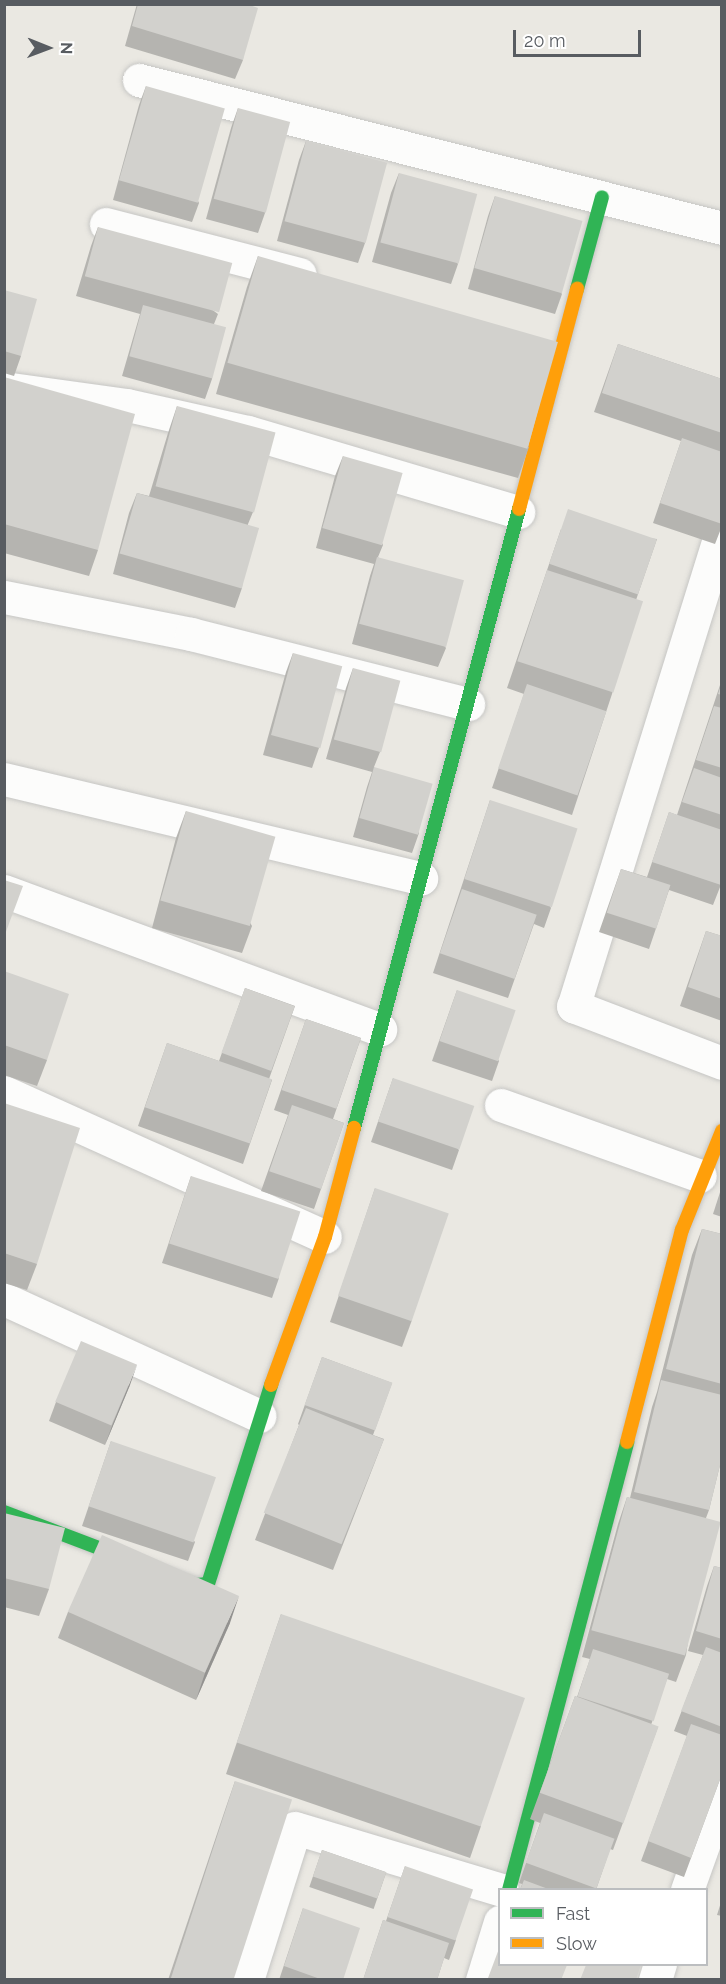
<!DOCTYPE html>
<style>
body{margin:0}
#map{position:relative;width:726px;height:1984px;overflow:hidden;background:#eae8e2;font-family:Raleway,sans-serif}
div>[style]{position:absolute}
.roads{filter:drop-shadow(0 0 2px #c6c6c4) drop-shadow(0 0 2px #c6c6c4)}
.street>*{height:33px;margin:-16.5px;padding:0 16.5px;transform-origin:16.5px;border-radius:16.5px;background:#fcfcfb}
.fast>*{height:14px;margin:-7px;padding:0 7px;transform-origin:7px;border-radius:7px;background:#30b455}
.slow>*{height:14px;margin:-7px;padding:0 7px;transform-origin:7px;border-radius:7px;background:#ff9f0a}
.wall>*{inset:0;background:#b5b4b0;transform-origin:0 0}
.shaded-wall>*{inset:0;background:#939290}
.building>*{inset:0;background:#d2d1cd;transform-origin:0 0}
span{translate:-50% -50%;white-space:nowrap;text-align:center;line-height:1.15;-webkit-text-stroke:4.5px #fff;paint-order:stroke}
.frame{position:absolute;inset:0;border:6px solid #585c61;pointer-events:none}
.legend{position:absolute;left:498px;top:1888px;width:210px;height:78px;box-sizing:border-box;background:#fff;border:2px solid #bcbec0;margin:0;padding:8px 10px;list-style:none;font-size:18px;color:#585c61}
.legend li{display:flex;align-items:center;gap:12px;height:30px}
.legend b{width:30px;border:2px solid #bcbec0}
.north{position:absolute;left:18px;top:18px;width:60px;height:60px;-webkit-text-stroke:4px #fff;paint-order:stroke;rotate:91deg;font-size:16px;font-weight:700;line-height:24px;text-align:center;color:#585c61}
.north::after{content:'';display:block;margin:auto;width:21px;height:27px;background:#585c61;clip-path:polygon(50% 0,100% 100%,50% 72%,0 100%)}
.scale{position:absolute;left:513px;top:30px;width:128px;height:27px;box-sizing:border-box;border:3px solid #585c61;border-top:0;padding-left:8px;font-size:18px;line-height:21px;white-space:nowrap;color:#585c61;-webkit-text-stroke:4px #fff;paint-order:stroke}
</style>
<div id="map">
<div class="roads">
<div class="street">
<i style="left:139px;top:80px;width:601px;rotate:14.24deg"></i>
<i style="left:106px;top:224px;width:200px;rotate:14.5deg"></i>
<i style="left:4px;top:388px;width:124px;rotate:7.9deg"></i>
<i style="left:127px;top:405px;width:124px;rotate:12.6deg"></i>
<i style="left:248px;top:432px;width:282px;rotate:16.5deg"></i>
<i style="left:722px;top:529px;width:500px;rotate:107.3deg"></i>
<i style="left:573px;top:1006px;width:160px;rotate:20.9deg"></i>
<i style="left:4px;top:597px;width:191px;rotate:11.2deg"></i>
<i style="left:191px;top:634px;width:286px;rotate:14.2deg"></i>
<i style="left:4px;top:779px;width:429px;rotate:13.4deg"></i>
<i style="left:4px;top:891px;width:401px;rotate:20.2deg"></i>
<i style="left:4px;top:1092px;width:352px;rotate:24.3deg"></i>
<i style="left:501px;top:1105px;width:211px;rotate:19.6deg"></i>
<i style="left:4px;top:1299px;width:281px;rotate:24.6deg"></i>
<i style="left:687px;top:1890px;width:104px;rotate:-70.3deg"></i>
<i style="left:247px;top:1980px;width:159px;rotate:-72.5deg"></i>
<i style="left:295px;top:1828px;width:216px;rotate:16.7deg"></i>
<i style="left:482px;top:1980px;width:61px;rotate:-72.8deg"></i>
<i style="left:655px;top:1980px;width:17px;rotate:-73deg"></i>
</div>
<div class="fast">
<i style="left:577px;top:289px;width:95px;rotate:-74.8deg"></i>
<i style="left:354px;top:1128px;width:641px;rotate:-75.07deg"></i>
<i style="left:4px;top:1512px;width:205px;rotate:20.8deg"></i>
<i style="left:196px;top:1585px;width:12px;rotate:-5deg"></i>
<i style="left:208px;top:1584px;width:209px;rotate:-72.4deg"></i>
<i style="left:509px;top:1890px;width:463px;rotate:-75.2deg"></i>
</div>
<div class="slow">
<i style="left:519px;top:509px;width:228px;rotate:-75.2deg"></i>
<i style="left:271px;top:1385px;width:158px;rotate:-70deg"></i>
<i style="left:325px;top:1237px;width:113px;rotate:-75.1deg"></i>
<i style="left:627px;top:1442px;width:219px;rotate:-75.5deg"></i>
<i style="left:682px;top:1230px;width:107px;rotate:-68deg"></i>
</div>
</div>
<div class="wall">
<i style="clip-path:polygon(137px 4px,247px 4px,243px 60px,235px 79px,125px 46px)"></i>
<i style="clip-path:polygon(146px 86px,199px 203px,192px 222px,113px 200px,139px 105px)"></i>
<i style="clip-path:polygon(238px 108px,265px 213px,258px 233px,206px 219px,231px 128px)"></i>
<i style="clip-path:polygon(306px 141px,365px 243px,358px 263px,277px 241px,299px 160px)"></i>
<i style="clip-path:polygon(399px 173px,458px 264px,451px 284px,372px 262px,391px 193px)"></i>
<i style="clip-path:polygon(495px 196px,562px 294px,555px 314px,468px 289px,488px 216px)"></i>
<i style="clip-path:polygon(98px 227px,218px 314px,214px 324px,212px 379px,205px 399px,122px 376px,140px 314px,76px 296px,91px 246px)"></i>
<i style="clip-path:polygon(258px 256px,529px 447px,518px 478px,216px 394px,247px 287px)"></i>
<i style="clip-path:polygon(4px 290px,21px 356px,14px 376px,4px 373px)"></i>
<i style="clip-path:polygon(618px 344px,722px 379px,722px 526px,715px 544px,653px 523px,681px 441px,594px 412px)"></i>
<i style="clip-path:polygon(4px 377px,98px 550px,89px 576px,4px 553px)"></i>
<i style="clip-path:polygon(177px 406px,253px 512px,248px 524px,242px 588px,235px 608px,113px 574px,129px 513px,137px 493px,149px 496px,168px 433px)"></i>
<i style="clip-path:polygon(343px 456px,383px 545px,378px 557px,446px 648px,438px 667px,352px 644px,370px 576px,374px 564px,316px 548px,335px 476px)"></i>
<i style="clip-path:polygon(561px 529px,657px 539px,636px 600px,612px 694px,572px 815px,492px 788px,524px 694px,507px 688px)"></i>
<i style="clip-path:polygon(293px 653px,319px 748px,312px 768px,263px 755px,286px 672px)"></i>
<i style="clip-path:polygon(353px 668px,380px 752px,374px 767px,419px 833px,412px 853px,353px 837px,367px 787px,372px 772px,326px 759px,346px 688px)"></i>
<i style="clip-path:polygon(722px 679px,722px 882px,713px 905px,669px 890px,649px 949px,599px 932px,621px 869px,647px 877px,669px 812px,677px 815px)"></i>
<i style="clip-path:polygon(490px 800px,551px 908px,544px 928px,534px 924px,508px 998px,433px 973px)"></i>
<i style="clip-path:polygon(186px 811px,252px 926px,242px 953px,152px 928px,176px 838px)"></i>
<i style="clip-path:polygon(706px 931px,722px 936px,722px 1021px,680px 1006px)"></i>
<i style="clip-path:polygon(4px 971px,47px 1060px,37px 1086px,4px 1075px)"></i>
<i style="clip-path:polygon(245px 988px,295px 1006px,269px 1079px,272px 1080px,243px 1164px,138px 1126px,167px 1043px,219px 1061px)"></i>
<i style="clip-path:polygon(457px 990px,499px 1061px,492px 1081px,432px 1061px)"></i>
<i style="clip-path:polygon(306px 1019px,361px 1038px,333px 1119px,344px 1123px,314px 1209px,261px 1191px,288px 1115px,274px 1110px)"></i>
<i style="clip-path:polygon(393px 1078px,459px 1150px,452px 1170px,371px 1142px)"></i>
<i style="clip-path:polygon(4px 1103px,37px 1264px,27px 1290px,4px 1283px)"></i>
<i style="clip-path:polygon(191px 1176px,279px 1278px,272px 1298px,162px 1263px)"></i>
<i style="clip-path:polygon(722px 1186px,722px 1217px,713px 1214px)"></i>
<i style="clip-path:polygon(375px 1188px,412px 1320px,402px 1347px,330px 1322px)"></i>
<i style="clip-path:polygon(702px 1229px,722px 1234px,722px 1457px,709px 1510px,706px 1518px,686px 1655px,676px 1682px,667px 1679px,651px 1725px,658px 1727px,613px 1850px,610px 1849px,596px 1890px,520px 1890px,522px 1884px,519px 1883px,540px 1823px,530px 1819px,575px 1696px,577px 1697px,590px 1659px,582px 1657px,618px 1524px,627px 1497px,630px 1498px,652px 1407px,657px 1392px,692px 1255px)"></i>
<i style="clip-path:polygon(322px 1357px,392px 1383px,373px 1435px,384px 1439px,333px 1570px,255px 1540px,299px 1425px,298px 1424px)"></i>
<i style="clip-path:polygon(130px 1385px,105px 1445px,49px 1421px,56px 1402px)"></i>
<i style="clip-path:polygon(111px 1441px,195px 1542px,188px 1561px,82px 1526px)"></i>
<i style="clip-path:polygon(4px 1513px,49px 1589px,39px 1616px,4px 1607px)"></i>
<i style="clip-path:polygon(714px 1566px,722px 1568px,722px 1774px,684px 1877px,641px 1861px,687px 1736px,674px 1731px,703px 1655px,688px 1651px,707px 1586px)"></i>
<i style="clip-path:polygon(68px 1612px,230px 1623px,196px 1700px,58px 1638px)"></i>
<i style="clip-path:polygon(281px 1614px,481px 1826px,470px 1858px,226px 1774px)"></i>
<i style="clip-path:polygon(235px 1781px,232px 1980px,168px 1980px,226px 1807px)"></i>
<i style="left:322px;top:1850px;width:68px;height:39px;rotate:19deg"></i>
<i style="clip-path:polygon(405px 1866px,456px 1940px,449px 1960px,444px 1958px,437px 1980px,363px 1980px,383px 1920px,386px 1921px)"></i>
<i style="clip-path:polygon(722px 1899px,722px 1916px,717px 1915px)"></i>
<i style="clip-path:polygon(303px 1908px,343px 1980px,279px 1980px)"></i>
</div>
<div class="shaded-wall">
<i style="clip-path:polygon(137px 1365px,130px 1385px,105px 1445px,112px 1426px)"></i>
<i style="clip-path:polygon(239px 1596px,230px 1623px,196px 1700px,205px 1673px)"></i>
</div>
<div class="building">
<i style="clip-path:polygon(138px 4px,247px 4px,258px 8px,243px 60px,132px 26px)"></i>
<i style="left:146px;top:86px;width:82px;height:98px;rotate:16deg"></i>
<i style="left:238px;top:108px;width:54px;height:94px;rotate:15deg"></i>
<i style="left:306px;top:141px;width:84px;height:83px;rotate:15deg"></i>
<i style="left:399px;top:173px;width:81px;height:72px;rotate:15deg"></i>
<i style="left:495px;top:196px;width:91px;height:75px;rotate:16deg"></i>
<i style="left:98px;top:227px;width:139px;height:51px;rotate:15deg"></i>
<i style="left:258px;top:256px;width:312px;height:111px;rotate:16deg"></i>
<i style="clip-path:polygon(4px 290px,37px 299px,21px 356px,4px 351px)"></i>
<i style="left:143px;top:305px;width:86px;height:53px;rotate:15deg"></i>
<i style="clip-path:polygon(618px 344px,722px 379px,722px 433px,602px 393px)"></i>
<i style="clip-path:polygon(4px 377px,135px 414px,98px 550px,4px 524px)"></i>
<i style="left:177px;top:406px;width:102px;height:83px;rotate:15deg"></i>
<i style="clip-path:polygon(682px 438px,722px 452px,722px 524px,660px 503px)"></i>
<i style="left:343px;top:456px;width:62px;height:75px;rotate:16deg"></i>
<i style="left:137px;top:493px;width:127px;height:63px;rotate:16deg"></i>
<i style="left:568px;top:509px;width:94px;height:58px;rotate:19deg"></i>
<i style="left:377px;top:557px;width:90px;height:69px;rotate:15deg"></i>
<i style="left:547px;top:570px;width:101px;height:96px;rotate:18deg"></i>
<i style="left:293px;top:653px;width:51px;height:85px;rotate:15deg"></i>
<i style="left:353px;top:668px;width:49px;height:74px;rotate:15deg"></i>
<i style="clip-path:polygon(722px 682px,722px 695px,718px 694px)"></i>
<i style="left:527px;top:684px;width:84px;height:89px;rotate:19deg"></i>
<i style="clip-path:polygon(714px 706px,722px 708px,722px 768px,696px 760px)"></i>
<i style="left:374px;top:767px;width:61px;height:53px;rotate:16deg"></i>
<i style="clip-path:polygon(694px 768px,722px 778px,722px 815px,682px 802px)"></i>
<i style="left:490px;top:800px;width:92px;height:83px;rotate:18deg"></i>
<i style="left:186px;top:811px;width:93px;height:93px;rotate:16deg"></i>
<i style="clip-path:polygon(669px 812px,722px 830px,722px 882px,721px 885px,652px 862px)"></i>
<i style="left:621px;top:869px;width:52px;height:46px;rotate:18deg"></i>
<i style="clip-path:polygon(4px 880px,23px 886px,4px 937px)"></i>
<i style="left:462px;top:889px;width:79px;height:68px;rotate:19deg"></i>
<i style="clip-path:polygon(706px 931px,722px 936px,722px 999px,688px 987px)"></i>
<i style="clip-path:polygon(4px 971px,69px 994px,47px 1060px,4px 1045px)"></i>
<i style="left:245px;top:988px;width:53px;height:69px;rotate:20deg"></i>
<i style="left:457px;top:990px;width:62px;height:54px;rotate:19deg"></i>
<i style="left:306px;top:1019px;width:58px;height:75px;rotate:19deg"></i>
<i style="left:167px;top:1043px;width:111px;height:68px;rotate:19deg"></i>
<i style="left:393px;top:1078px;width:86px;height:46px;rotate:19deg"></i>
<i style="clip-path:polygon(4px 1103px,80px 1128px,37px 1264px,4px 1253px)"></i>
<i style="left:292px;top:1105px;width:55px;height:70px;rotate:19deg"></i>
<i style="left:191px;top:1176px;width:115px;height:71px;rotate:18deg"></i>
<i style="left:375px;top:1188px;width:78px;height:114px;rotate:19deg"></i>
<i style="clip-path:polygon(702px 1229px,722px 1234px,722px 1384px,666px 1369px)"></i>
<i style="left:81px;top:1341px;width:61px;height:66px;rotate:23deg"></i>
<i style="left:322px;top:1357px;width:75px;height:51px;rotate:20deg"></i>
<i style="clip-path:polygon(661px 1380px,722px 1395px,722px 1457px,709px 1510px,634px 1492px)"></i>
<i style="left:306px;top:1408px;width:84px;height:113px;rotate:22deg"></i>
<i style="left:111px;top:1441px;width:111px;height:69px;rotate:19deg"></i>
<i style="left:627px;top:1497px;width:97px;height:138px;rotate:15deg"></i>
<i style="clip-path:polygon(4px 1513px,65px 1528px,49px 1589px,4px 1578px)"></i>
<i style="left:102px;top:1535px;width:150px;height:84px;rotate:24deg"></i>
<i style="clip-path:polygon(714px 1566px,722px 1568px,722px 1639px,696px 1631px)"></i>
<i style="left:281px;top:1614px;width:258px;height:136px;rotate:19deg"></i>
<i style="clip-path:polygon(706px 1647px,722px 1653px,722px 1727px,681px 1711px)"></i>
<i style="left:593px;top:1649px;width:80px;height:50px;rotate:18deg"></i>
<i style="left:575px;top:1696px;width:89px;height:103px;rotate:20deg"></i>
<i style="clip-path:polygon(691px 1724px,722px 1735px,722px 1774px,691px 1858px,648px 1841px)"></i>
<i style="left:235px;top:1781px;width:60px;height:210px;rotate:18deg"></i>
<i style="left:544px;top:1813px;width:75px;height:53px;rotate:20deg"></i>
<i style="left:322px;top:1850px;width:68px;height:28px;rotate:19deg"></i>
<i style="left:405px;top:1866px;width:72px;height:54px;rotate:19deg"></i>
<i style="clip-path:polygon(524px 1880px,551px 1890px,520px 1890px)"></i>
<i style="clip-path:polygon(303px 1908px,360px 1928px,343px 1980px,323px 1980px,284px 1966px)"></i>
<i style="clip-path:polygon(383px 1920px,449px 1943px,437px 1980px,363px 1980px)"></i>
<i style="clip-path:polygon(500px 1946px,500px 1965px,567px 1965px,561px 1980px,491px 1980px,488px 1978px)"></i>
<i style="clip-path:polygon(586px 1965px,641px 1965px,636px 1980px,580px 1980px)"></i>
</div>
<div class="frame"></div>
<ul class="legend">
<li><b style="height:8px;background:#30b455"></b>Fast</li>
<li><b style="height:8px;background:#ff9f0a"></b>Slow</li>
</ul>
<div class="north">N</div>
<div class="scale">20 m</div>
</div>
